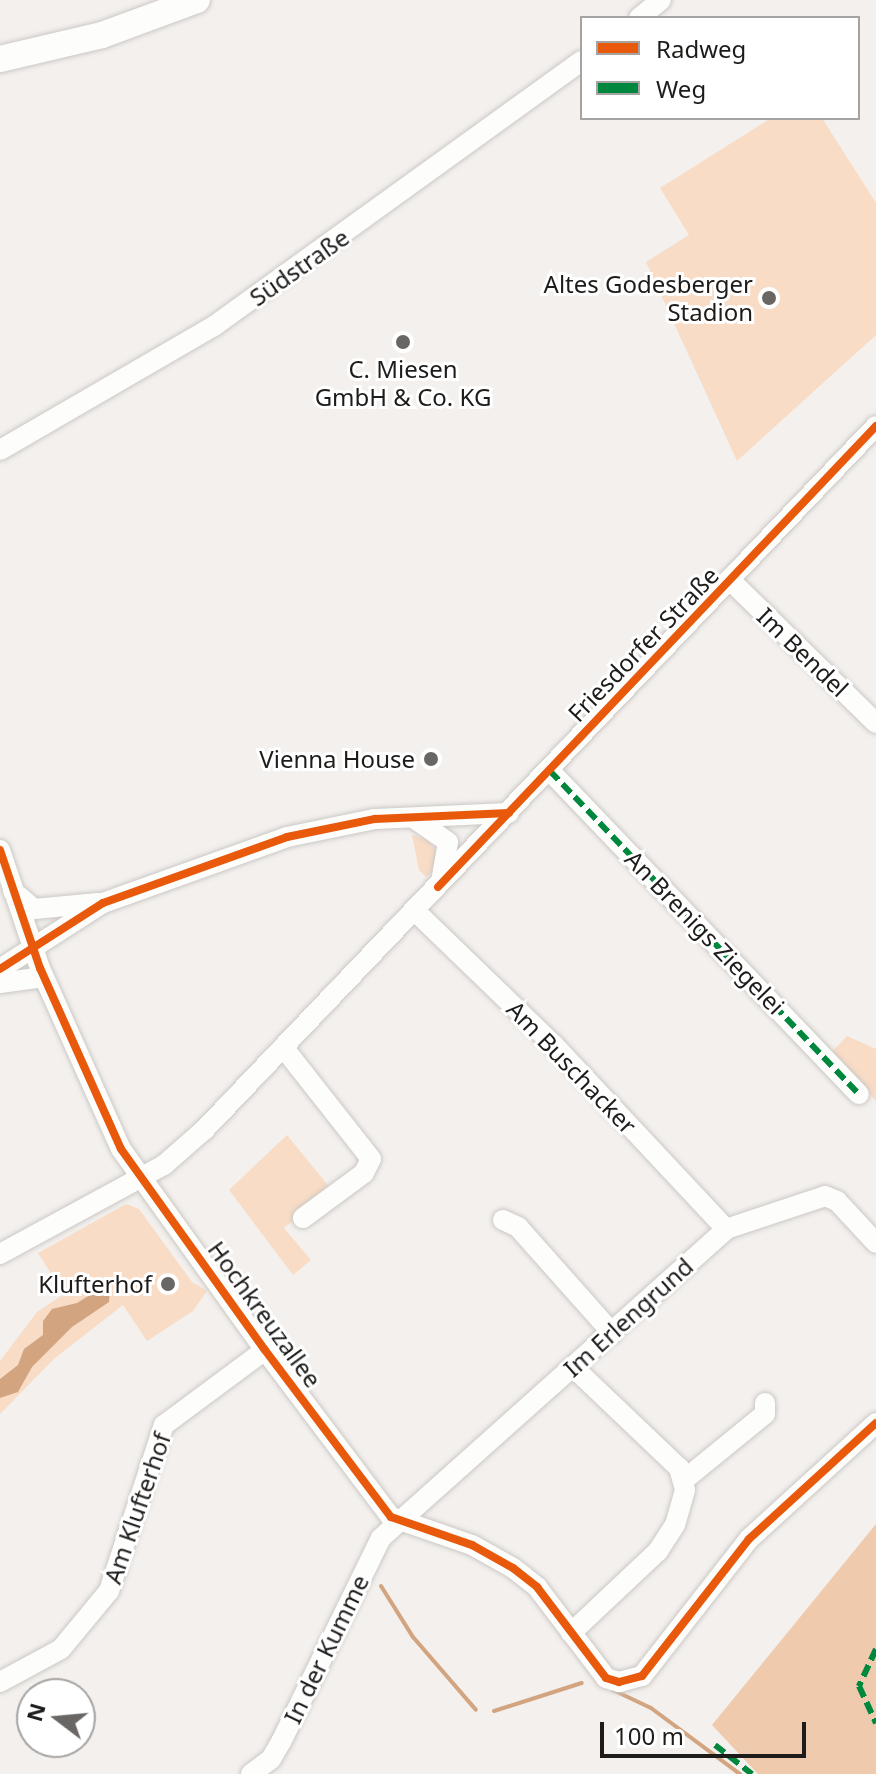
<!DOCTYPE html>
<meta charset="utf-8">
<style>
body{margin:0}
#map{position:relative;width:876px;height:1774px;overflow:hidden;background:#f3f0ed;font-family:"Noto Sans",sans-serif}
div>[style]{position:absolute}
.green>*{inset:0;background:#f8dcc6}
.forest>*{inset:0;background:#f0caac}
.water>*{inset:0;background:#d2a480}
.stream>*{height:4px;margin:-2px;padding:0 2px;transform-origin:2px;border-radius:2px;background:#d2a480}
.roads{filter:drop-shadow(0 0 2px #cbc8c6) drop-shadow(0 0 2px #cbc8c6)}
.minor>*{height:20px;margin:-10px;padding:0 10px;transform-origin:10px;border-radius:10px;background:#fdfdfc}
.major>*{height:26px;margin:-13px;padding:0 13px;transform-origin:13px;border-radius:13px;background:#fdfdfc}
.quiet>*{height:6px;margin-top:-3px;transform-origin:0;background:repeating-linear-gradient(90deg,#00873e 0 12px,transparent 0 18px)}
.cycleway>*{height:8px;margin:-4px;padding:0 4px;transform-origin:4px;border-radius:4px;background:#e8590c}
.dots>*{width:22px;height:22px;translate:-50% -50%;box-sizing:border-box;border:4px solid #fff;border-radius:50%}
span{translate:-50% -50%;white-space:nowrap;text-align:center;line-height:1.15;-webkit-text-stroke:6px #fff;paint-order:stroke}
.street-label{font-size:24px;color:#1e1c1a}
.poi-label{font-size:24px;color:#1e1c1a}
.right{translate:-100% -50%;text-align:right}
.legend{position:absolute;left:580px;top:16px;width:280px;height:104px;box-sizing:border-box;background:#fff;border:2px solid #a5a4a3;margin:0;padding:10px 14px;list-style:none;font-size:24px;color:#1e1c1a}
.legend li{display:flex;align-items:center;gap:16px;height:40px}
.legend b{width:40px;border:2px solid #a5a4a3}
.north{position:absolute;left:16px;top:1678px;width:80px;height:80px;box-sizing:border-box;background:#fff;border:2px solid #a5a4a3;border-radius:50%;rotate:286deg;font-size:22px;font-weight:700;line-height:32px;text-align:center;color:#1e1c1a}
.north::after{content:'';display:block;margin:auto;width:28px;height:36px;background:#696664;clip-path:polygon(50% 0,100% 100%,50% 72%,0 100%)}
.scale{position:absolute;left:600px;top:1722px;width:206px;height:36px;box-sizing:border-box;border:4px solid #1e1c1a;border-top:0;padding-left:10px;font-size:24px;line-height:28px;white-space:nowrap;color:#1e1c1a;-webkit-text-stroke:6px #fff;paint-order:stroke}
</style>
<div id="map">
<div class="green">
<i style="clip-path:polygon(771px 118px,822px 118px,876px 203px,876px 335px,737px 461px,646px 262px,689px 235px,660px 188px)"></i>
<i style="clip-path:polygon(412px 835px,426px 839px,439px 853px,436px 868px,426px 877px,419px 870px)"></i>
<i style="clip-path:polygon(847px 1036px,876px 1049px,876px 1101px,831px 1053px)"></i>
<i style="clip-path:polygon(287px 1135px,331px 1189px,284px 1228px,311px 1260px,293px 1275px,229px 1190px)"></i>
<i style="clip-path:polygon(126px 1204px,139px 1209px,192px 1282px,207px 1291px,193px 1311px,147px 1341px,123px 1305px,55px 1358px,0 1414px,0 1361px,37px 1312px,64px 1294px,38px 1253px)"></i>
</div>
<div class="forest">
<i style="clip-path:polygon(876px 1524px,876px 1774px,758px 1774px,712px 1725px)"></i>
</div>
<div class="water">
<i style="clip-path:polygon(101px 1288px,110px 1289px,109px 1302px,72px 1327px,32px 1367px,18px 1392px,0 1398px,0 1379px,18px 1365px,24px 1349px,43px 1335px,43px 1321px,52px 1309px,77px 1303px)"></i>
</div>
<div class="stream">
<i style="left:381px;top:1586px;width:60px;rotate:57.9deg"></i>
<i style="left:413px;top:1637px;width:96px;rotate:49.2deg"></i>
<i style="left:613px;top:1690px;width:42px;rotate:25.3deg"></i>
<i style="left:651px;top:1708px;width:111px;rotate:36.6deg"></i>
<i style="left:494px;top:1711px;width:92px;rotate:-17.7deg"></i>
</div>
<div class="roads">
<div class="minor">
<i style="left:639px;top:18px;width:28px;rotate:-39deg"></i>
<i style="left:0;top:450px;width:247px;rotate:-30.1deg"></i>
<i style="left:214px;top:326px;width:453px;rotate:-35.8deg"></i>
<i style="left:731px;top:581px;width:203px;rotate:44.4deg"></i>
<i style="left:550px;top:771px;width:447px;rotate:46.3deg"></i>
<i style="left:415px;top:819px;width:40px;rotate:34.9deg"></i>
<i style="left:448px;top:842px;width:39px;rotate:100deg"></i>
<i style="left:0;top:850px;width:125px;rotate:71.3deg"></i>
<i style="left:40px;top:968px;width:198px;rotate:65.9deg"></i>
<i style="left:121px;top:1149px;width:247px;rotate:54.4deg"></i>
<i style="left:265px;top:1350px;width:209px;rotate:53deg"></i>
<i style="left:391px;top:1517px;width:86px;rotate:19.1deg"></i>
<i style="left:472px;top:1545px;width:47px;rotate:29.3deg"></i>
<i style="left:513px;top:1568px;width:31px;rotate:38deg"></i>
<i style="left:537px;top:1587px;width:114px;rotate:52.8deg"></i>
<i style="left:606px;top:1678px;width:14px;rotate:17deg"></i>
<i style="left:619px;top:1682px;width:24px;rotate:-15deg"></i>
<i style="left:642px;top:1676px;width:174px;rotate:-52deg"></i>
<i style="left:749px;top:1539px;width:172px;rotate:-42.4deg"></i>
<i style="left:13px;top:891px;width:28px;rotate:41deg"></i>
<i style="left:34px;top:909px;width:64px;rotate:-5.4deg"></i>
<i style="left:414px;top:910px;width:193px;rotate:44deg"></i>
<i style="left:553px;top:1044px;width:253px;rotate:46.9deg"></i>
<i style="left:0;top:969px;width:122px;rotate:-32.7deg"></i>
<i style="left:103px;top:903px;width:195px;rotate:-19.7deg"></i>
<i style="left:287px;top:837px;width:90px;rotate:-11.6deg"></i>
<i style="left:375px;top:819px;width:134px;rotate:-2.6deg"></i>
<i style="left:0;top:983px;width:44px;rotate:-7.8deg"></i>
<i style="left:283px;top:1047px;width:142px;rotate:51.8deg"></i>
<i style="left:371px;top:1159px;width:16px;rotate:117deg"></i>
<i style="left:364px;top:1173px;width:76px;rotate:143.6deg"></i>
<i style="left:503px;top:1220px;width:17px;rotate:25deg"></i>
<i style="left:518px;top:1227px;width:142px;rotate:48.4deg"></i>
<i style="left:0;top:1254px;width:187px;rotate:-28.5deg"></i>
<i style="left:164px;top:1165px;width:53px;rotate:-41.2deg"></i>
<i style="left:204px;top:1130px;width:973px;rotate:-46.33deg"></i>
<i style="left:684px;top:1480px;width:104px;rotate:-39.2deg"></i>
<i style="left:765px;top:1414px;width:11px;rotate:-90deg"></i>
<i style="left:571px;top:1633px;width:120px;rotate:-43.3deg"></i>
<i style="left:658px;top:1551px;width:31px;rotate:-57deg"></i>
<i style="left:675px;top:1525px;width:36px;rotate:-74deg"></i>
<i style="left:685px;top:1490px;width:23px;rotate:-105deg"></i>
<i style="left:679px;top:1468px;width:146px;rotate:-136.4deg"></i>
<i style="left:0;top:1682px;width:69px;rotate:-28.4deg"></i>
<i style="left:61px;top:1649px;width:75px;rotate:-50.4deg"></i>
<i style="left:109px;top:1591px;width:175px;rotate:-71.7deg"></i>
<i style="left:164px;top:1425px;width:126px;rotate:-36.6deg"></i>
<i style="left:251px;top:1774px;width:25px;rotate:-37deg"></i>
<i style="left:271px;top:1759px;width:20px;rotate:-60deg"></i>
<i style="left:281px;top:1742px;width:227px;rotate:-63.9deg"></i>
<i style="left:381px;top:1538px;width:463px;rotate:-41.8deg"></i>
<i style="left:726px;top:1229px;width:104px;rotate:-18.4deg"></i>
<i style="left:825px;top:1196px;width:13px;rotate:23deg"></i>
<i style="left:837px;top:1201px;width:57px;rotate:47.1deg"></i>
</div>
<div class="major">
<i style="left:0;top:59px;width:105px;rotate:-13.2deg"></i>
<i style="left:102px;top:35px;width:101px;rotate:-20.2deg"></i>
</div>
</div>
<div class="quiet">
<i style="left:550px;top:771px;width:447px;rotate:46.3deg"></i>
<i style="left:876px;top:1649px;width:41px;rotate:114.7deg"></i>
<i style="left:859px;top:1686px;width:41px;rotate:65.3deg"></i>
<i style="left:715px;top:1745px;width:47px;rotate:38.1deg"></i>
</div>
<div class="cycleway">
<i style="left:0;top:850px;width:125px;rotate:71.3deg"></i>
<i style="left:40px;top:968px;width:198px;rotate:65.9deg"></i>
<i style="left:121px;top:1149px;width:247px;rotate:54.4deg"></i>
<i style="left:265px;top:1350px;width:209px;rotate:53deg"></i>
<i style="left:391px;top:1517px;width:86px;rotate:19.1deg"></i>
<i style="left:472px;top:1545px;width:47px;rotate:29.3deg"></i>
<i style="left:513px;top:1568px;width:31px;rotate:38deg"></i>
<i style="left:537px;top:1587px;width:114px;rotate:52.8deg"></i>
<i style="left:606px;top:1678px;width:14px;rotate:17deg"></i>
<i style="left:619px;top:1682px;width:24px;rotate:-15deg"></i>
<i style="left:642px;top:1676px;width:174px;rotate:-52deg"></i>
<i style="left:749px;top:1539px;width:172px;rotate:-42.4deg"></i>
<i style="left:438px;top:887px;width:636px;rotate:-46.47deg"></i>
<i style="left:0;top:969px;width:122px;rotate:-32.7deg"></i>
<i style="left:103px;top:903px;width:195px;rotate:-19.7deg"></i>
<i style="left:287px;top:837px;width:90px;rotate:-11.6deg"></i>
<i style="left:375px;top:819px;width:134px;rotate:-2.6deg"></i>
</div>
<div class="dots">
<i style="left:769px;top:298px;background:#696664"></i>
<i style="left:403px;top:342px;background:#696664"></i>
<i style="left:431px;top:759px;background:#696664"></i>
<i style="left:168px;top:1284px;background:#696664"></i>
</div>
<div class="street-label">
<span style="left:299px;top:267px;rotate:-35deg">Südstraße</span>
<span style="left:643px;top:644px;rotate:-46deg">Friesdorfer Straße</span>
<span style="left:803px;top:652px;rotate:44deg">Im Bendel</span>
<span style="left:705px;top:932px;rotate:46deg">An Brenigs Ziegelei</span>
<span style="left:572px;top:1067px;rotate:46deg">Am Buschacker</span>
<span style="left:265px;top:1314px;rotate:54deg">Hochkreuzallee</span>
<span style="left:628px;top:1317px;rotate:-42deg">Im Erlengrund</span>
<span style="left:137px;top:1508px;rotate:-71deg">Am Klufterhof</span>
<span style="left:326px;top:1649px;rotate:-64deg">In der Kumme</span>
</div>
<div class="poi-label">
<span class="right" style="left:753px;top:298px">Altes Godesberger<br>Stadion</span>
<span style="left:403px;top:383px">C. Miesen<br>GmbH &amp; Co. KG</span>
<span class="right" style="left:415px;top:759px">Vienna House</span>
<span class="right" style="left:152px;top:1284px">Klufterhof</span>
</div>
<ul class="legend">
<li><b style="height:10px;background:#e8590c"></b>Radweg</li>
<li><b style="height:10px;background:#00873e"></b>Weg</li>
</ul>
<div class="north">N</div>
<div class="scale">100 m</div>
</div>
